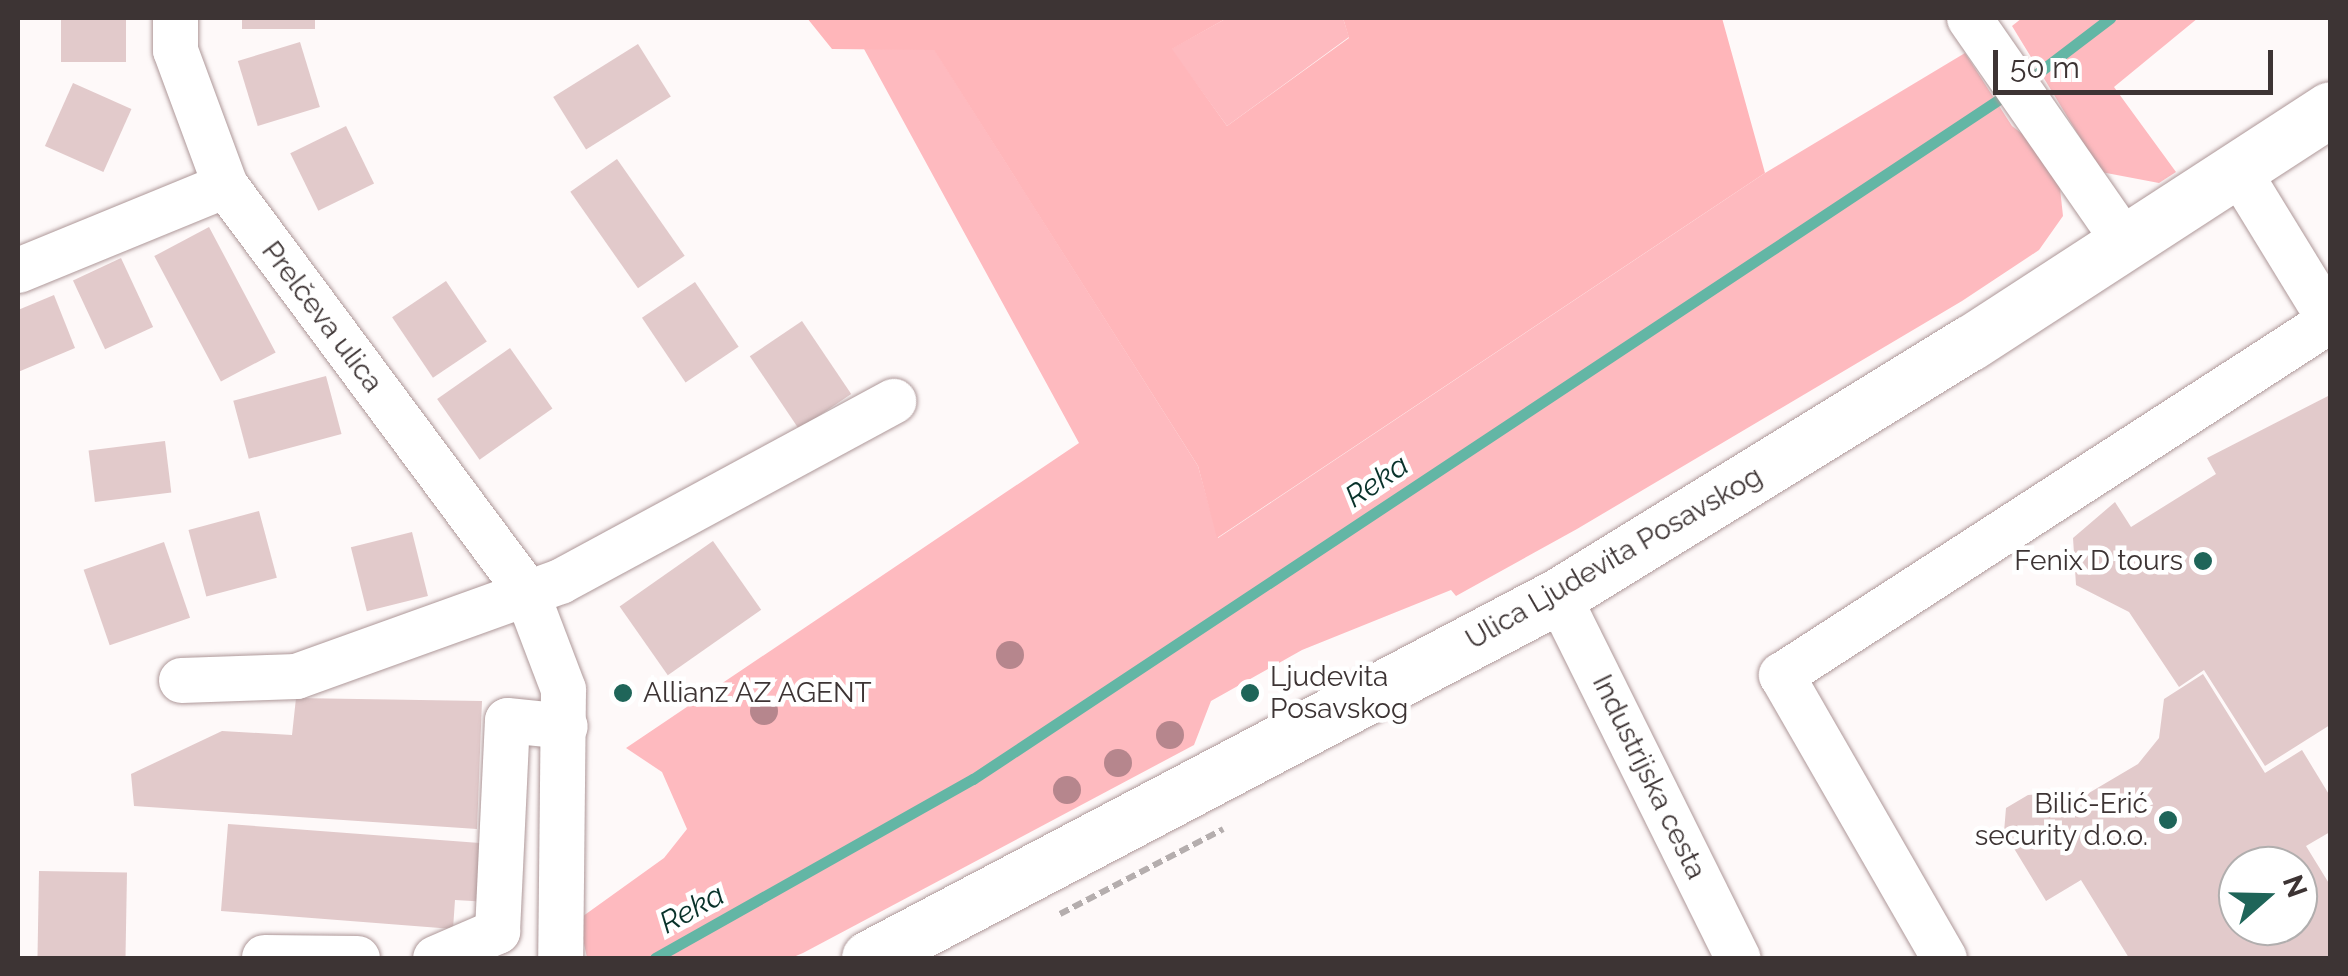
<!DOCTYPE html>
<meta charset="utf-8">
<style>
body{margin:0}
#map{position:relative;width:2348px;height:976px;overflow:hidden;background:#fef9f9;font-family:Raleway,sans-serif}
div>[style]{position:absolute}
.green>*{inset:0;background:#febabf}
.forest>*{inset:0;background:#ffb6ba}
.stream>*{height:11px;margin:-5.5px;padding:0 5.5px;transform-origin:5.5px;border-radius:5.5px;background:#63b6a5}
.building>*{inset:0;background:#e2cacb;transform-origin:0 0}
.path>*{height:6px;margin-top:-3px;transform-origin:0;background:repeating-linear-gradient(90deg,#b5aeae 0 10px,transparent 0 15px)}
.roads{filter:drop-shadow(0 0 2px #ae9899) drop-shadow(0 0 2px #ae9899)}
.minor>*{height:45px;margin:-22.5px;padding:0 22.5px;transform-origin:22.5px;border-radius:22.5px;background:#fff}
.major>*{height:55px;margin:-27.5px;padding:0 27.5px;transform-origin:27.5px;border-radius:27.5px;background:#fff}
.trees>*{width:28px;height:28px;margin:-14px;border-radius:50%;background:#b6868d}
.dots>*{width:28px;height:28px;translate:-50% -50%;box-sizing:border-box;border:5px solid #fff;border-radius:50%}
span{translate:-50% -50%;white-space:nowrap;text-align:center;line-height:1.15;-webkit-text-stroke:9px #fff;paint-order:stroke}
.street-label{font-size:28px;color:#3d3434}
.poi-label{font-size:28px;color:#3d3434}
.right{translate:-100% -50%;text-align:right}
.left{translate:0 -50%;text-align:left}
.water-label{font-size:30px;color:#08322a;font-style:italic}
.frame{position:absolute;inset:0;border:20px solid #3d3434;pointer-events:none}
.north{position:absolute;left:2218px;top:846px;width:100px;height:100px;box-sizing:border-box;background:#fff;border:2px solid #b1aeae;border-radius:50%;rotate:70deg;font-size:28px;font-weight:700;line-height:40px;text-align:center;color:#3d3434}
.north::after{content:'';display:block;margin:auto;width:35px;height:45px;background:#1f6559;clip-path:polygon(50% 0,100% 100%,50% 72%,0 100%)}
.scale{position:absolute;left:1993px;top:50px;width:280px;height:45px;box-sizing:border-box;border:5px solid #3d3434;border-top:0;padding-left:12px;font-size:30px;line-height:35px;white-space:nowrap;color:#3d3434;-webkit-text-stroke:8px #fff;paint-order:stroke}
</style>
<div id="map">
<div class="green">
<i style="clip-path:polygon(1227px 18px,1343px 18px,1349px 37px,1227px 126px,1171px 49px)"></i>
<i style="clip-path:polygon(2022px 18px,2198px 18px,2114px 87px,2176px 172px,2159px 183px,2101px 172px,2012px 26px)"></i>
<i style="clip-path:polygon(864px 49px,934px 49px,1198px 466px,1218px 538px,1765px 173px,1965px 53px,2012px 126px,2033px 142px,2060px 188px,2063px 216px,2039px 250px,1962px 301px,1577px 529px,1456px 596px,1451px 590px,1302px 650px,1211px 701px,1194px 745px,803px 953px,791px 958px,587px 958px,579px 919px,664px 858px,687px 829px,662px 772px,626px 748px,1079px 443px)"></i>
</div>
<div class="forest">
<i style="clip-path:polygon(807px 18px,1227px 18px,1172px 49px,1227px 126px,1349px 38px,1343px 18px,1722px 18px,1765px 173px,1217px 538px,1198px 466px,934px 50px,832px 49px)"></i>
</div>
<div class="stream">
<i style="left:2026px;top:82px;width:106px;rotate:-37.3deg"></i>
<i style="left:655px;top:958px;width:365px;rotate:-29.4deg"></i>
<i style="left:973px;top:779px;width:1244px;rotate:-33.52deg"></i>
</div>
<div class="building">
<i style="left:61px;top:18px;width:65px;height:44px"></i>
<i style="left:242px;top:18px;width:73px;height:11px"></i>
<i style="left:300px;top:42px;width:68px;height:65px;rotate:73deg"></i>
<i style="left:638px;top:44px;width:62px;height:100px;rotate:58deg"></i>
<i style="left:73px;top:83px;width:64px;height:69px;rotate:24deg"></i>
<i style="left:346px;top:126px;width:64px;height:62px;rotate:64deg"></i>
<i style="left:617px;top:159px;width:118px;height:57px;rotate:55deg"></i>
<i style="left:209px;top:227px;width:142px;height:62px;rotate:62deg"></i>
<i style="left:121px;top:258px;width:76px;height:53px;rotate:65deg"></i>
<i style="left:446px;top:281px;width:73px;height:65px;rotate:56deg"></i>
<i style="left:695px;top:282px;width:78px;height:64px;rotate:56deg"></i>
<i style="clip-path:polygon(54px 295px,75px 348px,18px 372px,18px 310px)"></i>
<i style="left:802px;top:321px;width:88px;height:63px;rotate:56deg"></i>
<i style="left:510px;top:348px;width:74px;height:89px;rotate:55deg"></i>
<i style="left:326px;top:376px;width:60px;height:96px;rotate:75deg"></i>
<i style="clip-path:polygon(2330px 395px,2330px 725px,2265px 766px,2204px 670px,2179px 687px,2129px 612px,2076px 585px,2073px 538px,2115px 502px,2131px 527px,2216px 474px,2207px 458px)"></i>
<i style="left:165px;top:441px;width:52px;height:77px;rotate:83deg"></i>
<i style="left:259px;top:511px;width:69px;height:73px;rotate:75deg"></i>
<i style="left:412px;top:532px;width:66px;height:63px;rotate:76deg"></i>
<i style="left:713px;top:541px;width:84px;height:114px;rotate:55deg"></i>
<i style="left:164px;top:542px;width:80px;height:85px;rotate:71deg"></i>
<i style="clip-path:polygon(evenodd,2203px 674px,2265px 773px,2302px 750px,2330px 796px,2330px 832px,2306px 846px,2330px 885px,2330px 958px,2129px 958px,2081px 880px,2046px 901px,2004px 832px,2006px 808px,2028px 795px,2068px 791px,2077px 800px,2138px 764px,2159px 738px,2164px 699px,2203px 674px,2238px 866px,2298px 866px,2298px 926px,2238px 926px,2238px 866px)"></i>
<i style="clip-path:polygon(296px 698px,482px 701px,477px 829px,134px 806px,131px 774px,222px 731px,292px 735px)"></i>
<i style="clip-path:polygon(228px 824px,493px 844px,489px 902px,455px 900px,453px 929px,221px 911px)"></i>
<i style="left:39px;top:871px;width:88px;height:87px;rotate:1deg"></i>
</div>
<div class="path">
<i style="left:1060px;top:914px;width:184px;rotate:-27.5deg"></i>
</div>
<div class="roads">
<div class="minor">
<i style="left:175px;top:18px;width:32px;rotate:90deg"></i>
<i style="left:175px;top:50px;width:144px;rotate:69.7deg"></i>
<i style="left:225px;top:185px;width:503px;rotate:53.4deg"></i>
<i style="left:525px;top:589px;width:107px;rotate:69.2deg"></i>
<i style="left:563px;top:689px;width:269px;rotate:90.6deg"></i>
<i style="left:1969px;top:18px;width:275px;rotate:55.2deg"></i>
<i style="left:2237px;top:169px;width:178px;rotate:58.5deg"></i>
<i style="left:18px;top:270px;width:224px;rotate:-22.3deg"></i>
<i style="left:1558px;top:596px;width:404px;rotate:63.6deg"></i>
<i style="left:181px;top:680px;width:115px;rotate:-2deg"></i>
<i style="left:296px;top:676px;width:281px;rotate:-19.8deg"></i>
<i style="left:560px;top:581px;width:379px;rotate:-28.4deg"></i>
<i style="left:264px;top:957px;width:93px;rotate:0.6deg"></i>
<i style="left:435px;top:958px;width:68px;rotate:-23.5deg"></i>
<i style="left:497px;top:931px;width:211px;rotate:-87.3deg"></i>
<i style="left:507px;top:720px;width:58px;rotate:5.9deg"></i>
<i style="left:1944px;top:958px;width:327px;rotate:-119.9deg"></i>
<i style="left:1781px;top:675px;width:654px;rotate:-32.89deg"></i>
</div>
<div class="major">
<i style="left:869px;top:958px;width:778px;rotate:-27.72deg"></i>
<i style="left:1558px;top:596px;width:483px;rotate:-31.6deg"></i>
<i style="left:1970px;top:343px;width:429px;rotate:-33deg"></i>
</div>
</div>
<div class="trees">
<i style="left:1010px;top:655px"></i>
<i style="left:764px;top:711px"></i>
<i style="left:1170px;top:735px"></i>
<i style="left:1118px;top:763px"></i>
<i style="left:1067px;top:790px"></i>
</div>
<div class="dots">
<i style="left:2203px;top:561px;background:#1f6559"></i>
<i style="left:623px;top:693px;background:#1f6559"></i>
<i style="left:1250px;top:693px;background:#1f6559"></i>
<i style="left:2168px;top:820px;background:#1f6559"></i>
</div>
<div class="street-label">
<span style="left:322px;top:317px;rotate:53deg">Prelčeva ulica</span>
<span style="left:1614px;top:558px;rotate:-30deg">Ulica Ljudevita Posavskog</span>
<span style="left:1649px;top:777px;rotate:64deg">Industrijska cesta</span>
</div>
<div class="poi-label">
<span class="right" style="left:2183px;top:561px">Fenix D tours</span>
<span class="left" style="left:1270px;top:693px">Ljudevita<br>Posavskog</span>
<span class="left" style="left:643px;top:693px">Allianz AZ AGENT</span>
<span class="right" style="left:2148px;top:820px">Bilić-Erić<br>security d.o.o.</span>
</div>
<div class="water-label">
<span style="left:1377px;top:481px;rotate:-34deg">Reka</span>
<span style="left:692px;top:909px;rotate:-29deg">Reka</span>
</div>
<div class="frame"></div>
<div class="north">N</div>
<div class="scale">50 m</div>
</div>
